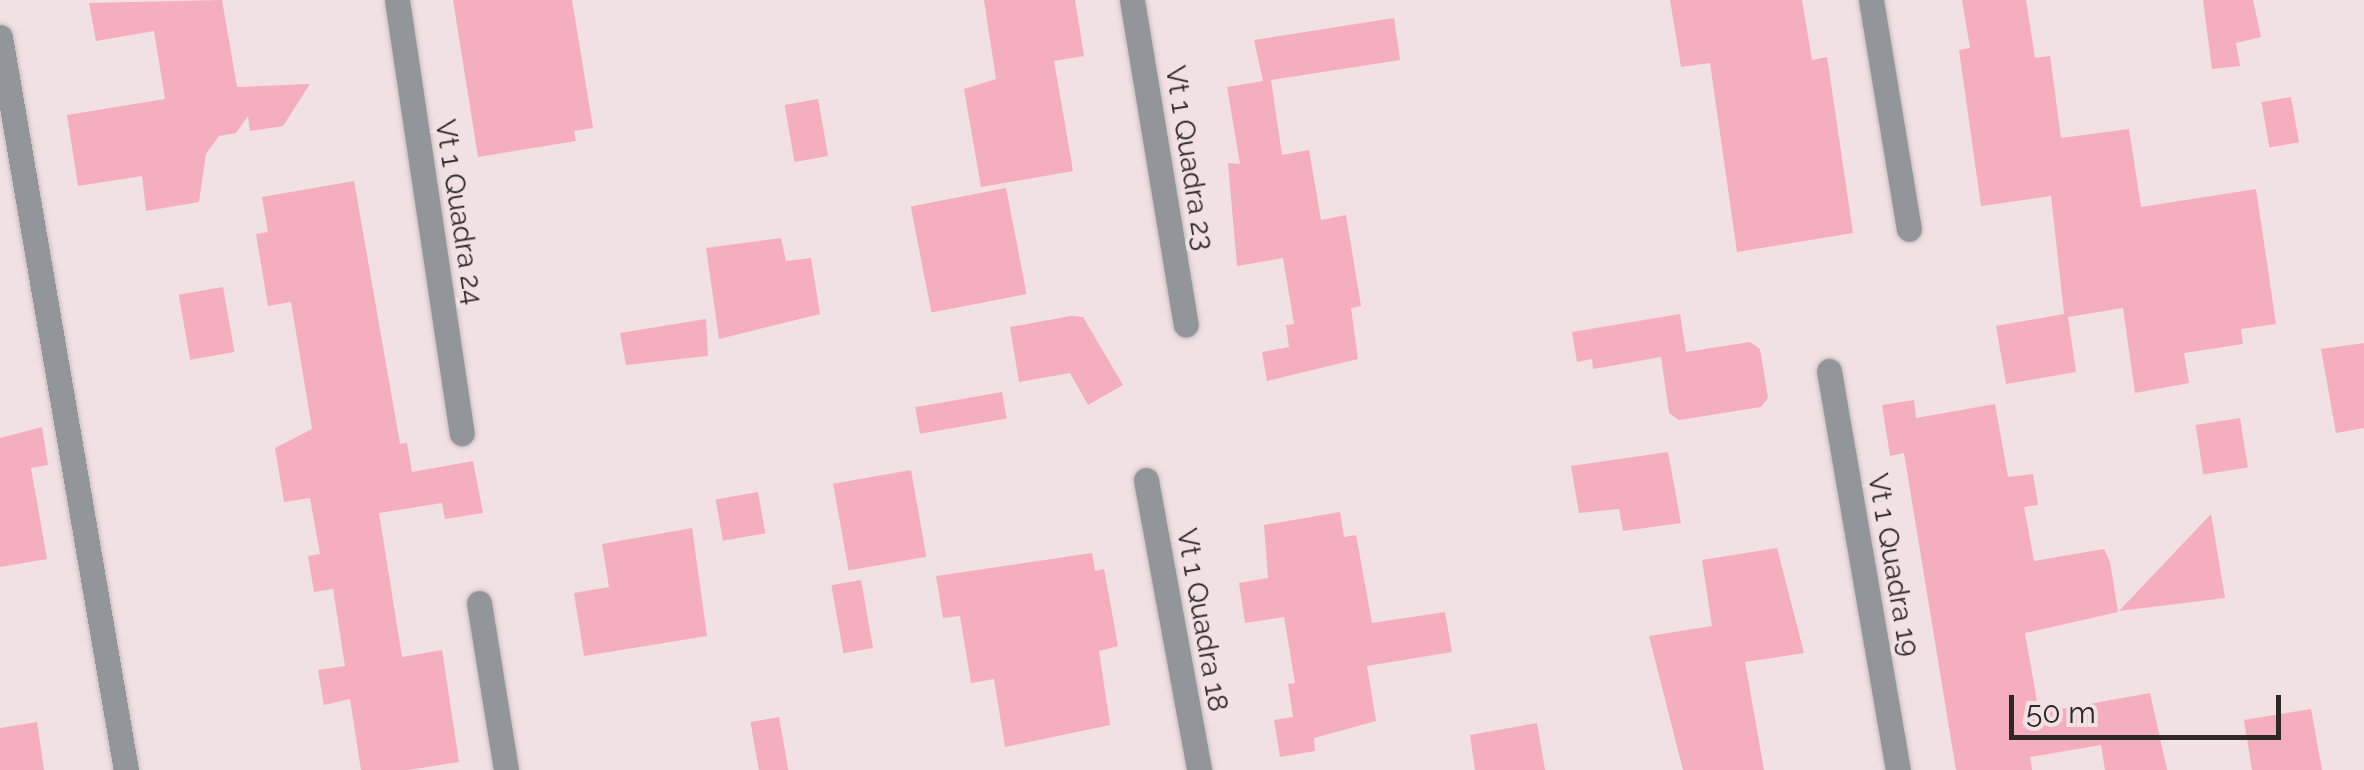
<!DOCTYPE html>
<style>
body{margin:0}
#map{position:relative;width:2364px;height:770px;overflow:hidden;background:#f1e1e4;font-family:Raleway,sans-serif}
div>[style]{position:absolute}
.building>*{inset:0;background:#f5aebd;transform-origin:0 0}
.roads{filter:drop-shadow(0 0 2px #cabcbf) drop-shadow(0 0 2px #cabcbf)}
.street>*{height:25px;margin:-12.5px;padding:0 12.5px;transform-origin:12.5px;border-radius:12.5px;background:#92969a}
span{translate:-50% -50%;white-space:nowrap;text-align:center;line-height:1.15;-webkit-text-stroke:8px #f1e1e4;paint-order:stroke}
.street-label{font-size:28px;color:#2e2829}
.scale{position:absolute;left:2009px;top:695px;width:272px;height:45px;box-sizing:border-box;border:5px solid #2e2829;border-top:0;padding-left:12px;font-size:30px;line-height:35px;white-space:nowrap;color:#2e2829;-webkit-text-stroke:8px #f1e1e4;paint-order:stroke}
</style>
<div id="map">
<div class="building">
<i style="clip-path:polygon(222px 0,237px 87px,310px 84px,283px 126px,250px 131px,248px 116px,236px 133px,219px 136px,206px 154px,199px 202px,146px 211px,142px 176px,78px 186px,67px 115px,165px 99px,154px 31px,96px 41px,89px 3px)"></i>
<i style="clip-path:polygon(453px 0,572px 0,593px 128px,574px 131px,576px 141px,478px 157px)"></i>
<i style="clip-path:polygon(984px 0,1075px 0,1084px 56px,1054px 61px,1073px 171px,981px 187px,964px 89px,996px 79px)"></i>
<i style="clip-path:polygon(1670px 0,1802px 0,1812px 60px,1827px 57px,1853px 233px,1737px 252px,1710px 63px,1681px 67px)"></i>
<i style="clip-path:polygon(1962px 0,2026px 0,2035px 58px,2050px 56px,2061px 138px,2129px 129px,2141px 207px,2256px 189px,2276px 324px,2241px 329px,2243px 344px,2184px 353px,2189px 383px,2135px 393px,2123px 308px,2068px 317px,2076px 372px,2006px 384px,1996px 326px,2064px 314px,2051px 196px,1981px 206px,1959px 50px,1970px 48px)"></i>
<i style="clip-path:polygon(2203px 0,2253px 0,2261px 37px,2236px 43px,2240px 66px,2212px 69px)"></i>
<i style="clip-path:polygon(1394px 18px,1400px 60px,1271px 80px,1282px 155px,1309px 150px,1321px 220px,1346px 215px,1361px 306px,1351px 308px,1358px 359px,1267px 381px,1262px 352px,1289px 347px,1286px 325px,1294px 324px,1283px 258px,1237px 266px,1228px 163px,1240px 164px,1227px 87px,1263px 81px,1254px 40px)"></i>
<i style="left:2291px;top:97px;width:46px;height:30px;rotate:80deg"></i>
<i style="left:818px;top:99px;width:58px;height:34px;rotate:80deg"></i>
<i style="clip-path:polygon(354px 181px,400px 444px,407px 443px,412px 472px,473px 461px,483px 513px,445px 519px,442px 503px,379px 513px,402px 657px,442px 650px,459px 762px,408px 770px,361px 770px,350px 699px,324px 705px,318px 670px,345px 666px,333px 589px,314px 592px,308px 556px,320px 554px,310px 498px,284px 502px,275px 448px,312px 429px,291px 302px,268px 306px,256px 234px,268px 232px,262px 197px)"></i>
<i style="left:1006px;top:188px;width:108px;height:97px;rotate:79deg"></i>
<i style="clip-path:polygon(781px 238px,786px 261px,811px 258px,820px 314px,719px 339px,706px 248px)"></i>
<i style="left:223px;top:287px;width:66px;height:45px;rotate:80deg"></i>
<i style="clip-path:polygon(1680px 314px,1686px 352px,1750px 342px,1760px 349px,1768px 398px,1761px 407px,1679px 420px,1669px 413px,1661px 357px,1593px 369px,1592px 359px,1577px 362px,1572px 332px)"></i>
<i style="clip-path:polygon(1071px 316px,1083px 317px,1123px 385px,1088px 405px,1070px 373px,1019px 382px,1010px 327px)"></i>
<i style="clip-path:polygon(706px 319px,708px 356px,626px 365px,620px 333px)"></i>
<i style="clip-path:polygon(2364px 343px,2364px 428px,2336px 433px,2321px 349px)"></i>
<i style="left:1002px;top:392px;width:27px;height:88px;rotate:80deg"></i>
<i style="clip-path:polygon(1914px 400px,1916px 418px,1995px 404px,2008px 477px,2033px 474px,2038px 505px,2024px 507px,2034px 561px,2104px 549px,2110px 562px,2118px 612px,2025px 633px,2039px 713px,2150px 693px,2167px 770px,2105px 770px,2101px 745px,2030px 757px,2032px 770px,1956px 770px,1904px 453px,1890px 456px,1882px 405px)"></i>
<i style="left:2240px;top:418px;width:50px;height:45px;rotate:81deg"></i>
<i style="clip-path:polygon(42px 427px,48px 465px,31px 468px,47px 559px,0 567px,0 438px)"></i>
<i style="clip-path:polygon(1668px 452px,1681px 523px,1623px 531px,1619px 509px,1579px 513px,1571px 466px)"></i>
<i style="left:911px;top:470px;width:88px;height:79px;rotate:80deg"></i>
<i style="left:758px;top:492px;width:42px;height:43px;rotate:80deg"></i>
<i style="clip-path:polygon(1340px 512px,1344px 537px,1356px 535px,1372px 623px,1445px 612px,1452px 652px,1367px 666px,1376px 721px,1314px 738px,1315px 751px,1280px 757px,1274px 720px,1293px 717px,1288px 684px,1295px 683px,1284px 617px,1245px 623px,1239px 583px,1268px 578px,1264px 525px)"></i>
<i style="clip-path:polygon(2211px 514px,2225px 598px,2119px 611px)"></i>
<i style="clip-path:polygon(692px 528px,707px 636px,584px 656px,574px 593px,609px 587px,602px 544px)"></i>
<i style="clip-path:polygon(1777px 548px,1804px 653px,1745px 662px,1764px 770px,1683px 770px,1649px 636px,1712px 626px,1702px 560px)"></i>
<i style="clip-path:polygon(1092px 553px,1095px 571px,1104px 569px,1118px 646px,1099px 651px,1110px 725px,1005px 747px,994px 679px,971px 683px,960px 616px,943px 618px,936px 576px)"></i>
<i style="left:861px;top:580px;width:69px;height:30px;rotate:80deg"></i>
<i style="clip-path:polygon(2311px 709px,2322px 770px,2252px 770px,2244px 720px)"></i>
<i style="left:779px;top:717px;width:54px;height:29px;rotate:80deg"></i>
<i style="clip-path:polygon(37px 722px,44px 770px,0 770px,0 728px)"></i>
<i style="clip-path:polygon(1537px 723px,1545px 770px,1475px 770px,1470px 735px)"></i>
</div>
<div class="roads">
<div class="street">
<i style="left:397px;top:0;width:438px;rotate:81.5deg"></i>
<i style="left:1132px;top:0;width:329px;rotate:80.6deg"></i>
<i style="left:1871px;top:0;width:232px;rotate:80.6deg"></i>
<i style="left:0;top:37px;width:744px;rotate:80.25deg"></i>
<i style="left:1829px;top:371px;width:405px;rotate:80.2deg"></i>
<i style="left:1146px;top:480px;width:295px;rotate:79.6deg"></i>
<i style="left:479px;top:603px;width:169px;rotate:80.8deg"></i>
</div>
</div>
<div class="street-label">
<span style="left:1189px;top:158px;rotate:81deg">Vt 1 Quadra 23</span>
<span style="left:459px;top:212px;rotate:81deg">Vt 1 Quadra 24</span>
<span style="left:1893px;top:565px;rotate:80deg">Vt 1 Quadra 19</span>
<span style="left:1202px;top:620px;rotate:80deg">Vt 1 Quadra 18</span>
</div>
<div class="scale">50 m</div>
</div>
